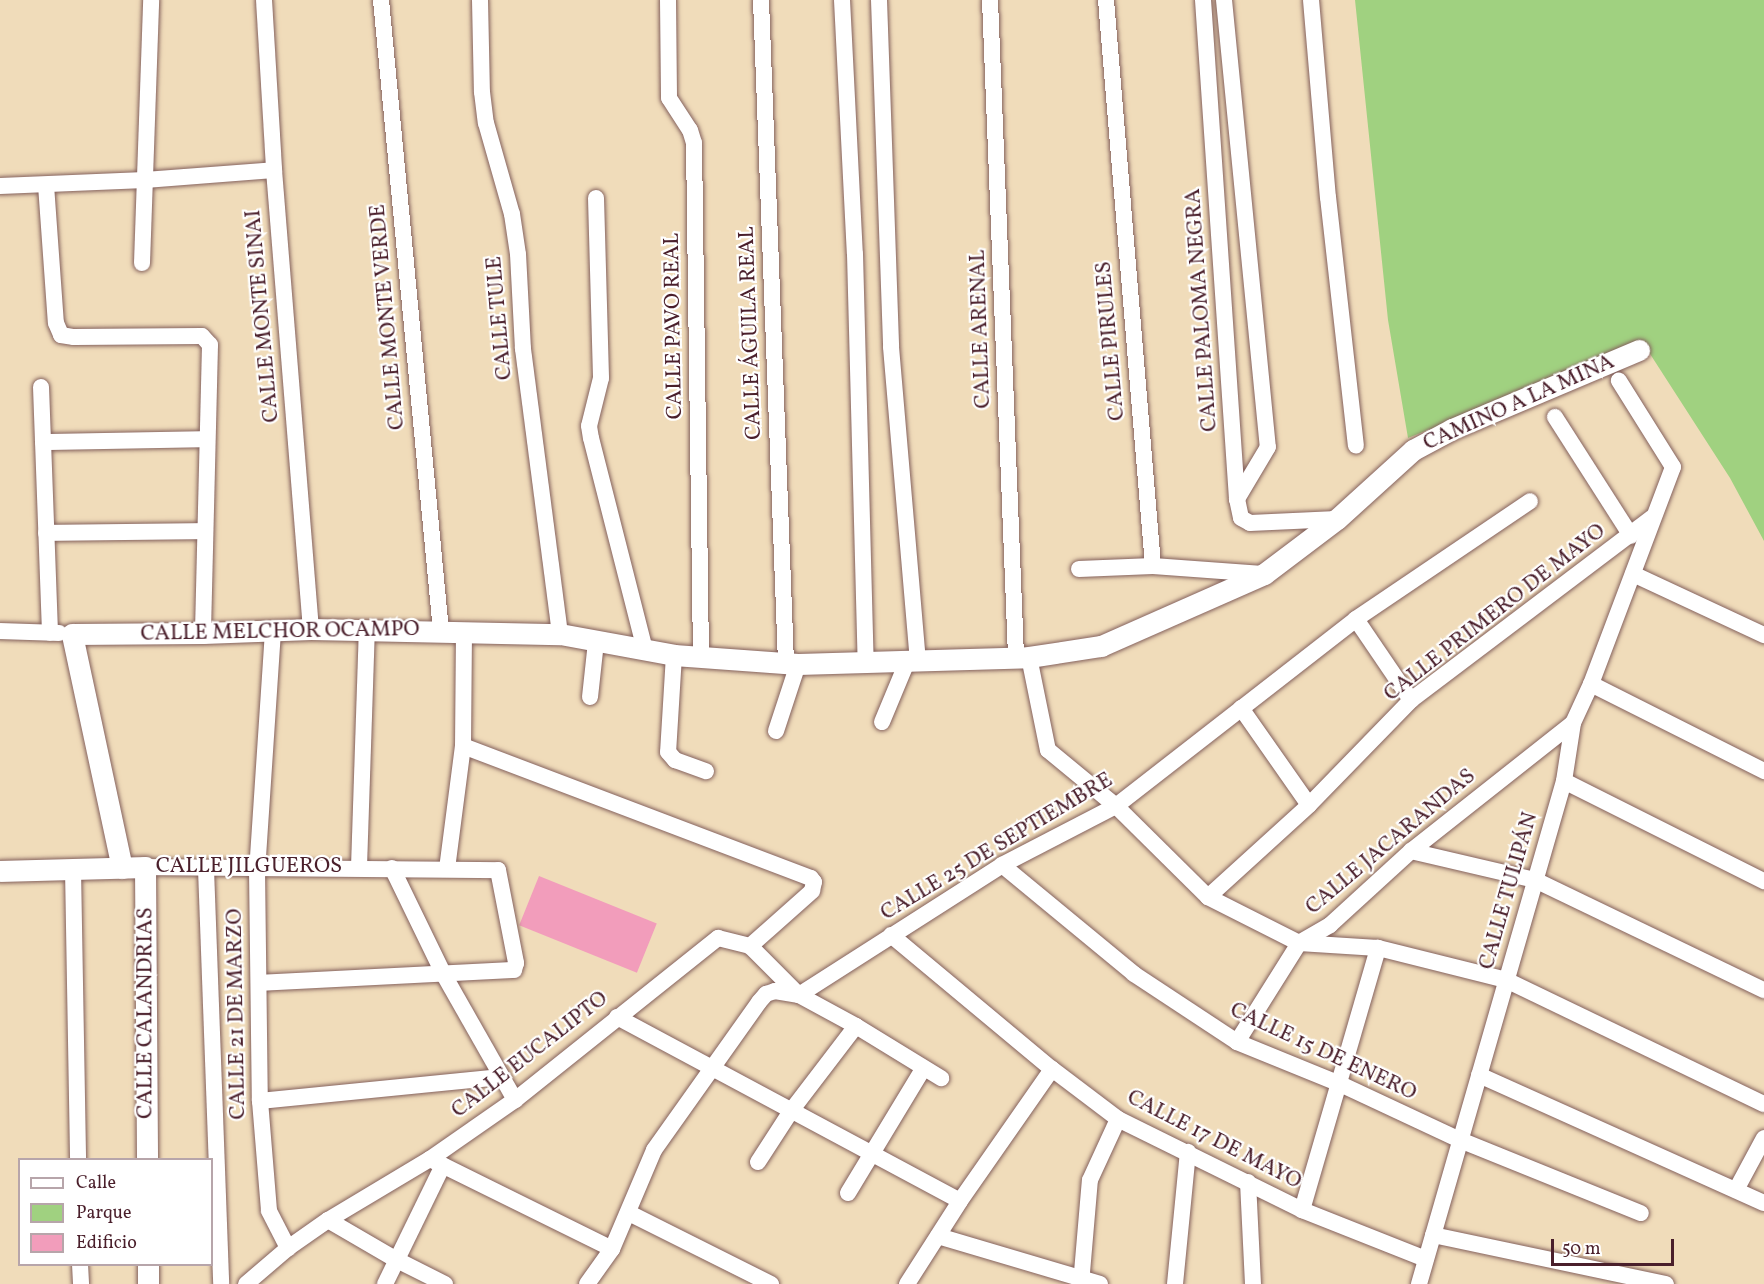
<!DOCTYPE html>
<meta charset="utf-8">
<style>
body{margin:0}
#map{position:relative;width:1764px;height:1284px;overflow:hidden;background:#f0dcba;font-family:Vollkorn,serif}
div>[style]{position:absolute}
.green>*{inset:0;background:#a0d180}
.building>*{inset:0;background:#f29dbb;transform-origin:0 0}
.roads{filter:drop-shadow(0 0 2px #84615d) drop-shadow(0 0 2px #84615d)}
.minor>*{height:16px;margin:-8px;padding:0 8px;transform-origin:8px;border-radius:8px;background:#fff}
.tertiary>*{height:21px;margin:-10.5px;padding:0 10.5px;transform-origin:10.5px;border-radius:10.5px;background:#fff}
span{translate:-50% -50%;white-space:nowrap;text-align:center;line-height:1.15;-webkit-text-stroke:4.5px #fff;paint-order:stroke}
.street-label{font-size:22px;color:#4a1f2b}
.legend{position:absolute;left:18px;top:1158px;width:195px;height:108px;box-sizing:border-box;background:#fff;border:2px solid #b7a5aa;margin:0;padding:8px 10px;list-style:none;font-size:18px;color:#4a1f2b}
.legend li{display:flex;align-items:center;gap:12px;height:30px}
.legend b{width:30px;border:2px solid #b7a5aa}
.scale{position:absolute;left:1551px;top:1239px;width:123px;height:27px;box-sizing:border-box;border:3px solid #4a1f2b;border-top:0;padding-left:8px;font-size:18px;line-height:21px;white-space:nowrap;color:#4a1f2b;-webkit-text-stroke:4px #fff;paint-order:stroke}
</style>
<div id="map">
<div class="green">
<i style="clip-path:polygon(1355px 0,1764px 0,1764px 541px,1730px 478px,1643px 343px,1408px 438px,1388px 320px)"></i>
</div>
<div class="building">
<i style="left:539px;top:876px;width:127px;height:53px;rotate:22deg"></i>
</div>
<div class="roads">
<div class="minor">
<i style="left:264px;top:0;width:170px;rotate:86.6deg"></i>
<i style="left:274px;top:170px;width:460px;rotate:85.4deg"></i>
<i style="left:381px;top:0;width:634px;rotate:84.57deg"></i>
<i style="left:480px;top:0;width:92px;rotate:88.8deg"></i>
<i style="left:482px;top:92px;width:31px;rotate:83deg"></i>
<i style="left:486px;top:123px;width:95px;rotate:74.1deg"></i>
<i style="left:512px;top:214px;width:40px;rotate:81.5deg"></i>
<i style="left:518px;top:254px;width:95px;rotate:87deg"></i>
<i style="left:523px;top:349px;width:287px;rotate:82.6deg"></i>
<i style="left:668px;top:0;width:98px;rotate:89.4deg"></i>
<i style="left:669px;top:98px;width:38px;rotate:57deg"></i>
<i style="left:690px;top:130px;width:14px;rotate:73deg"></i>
<i style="left:694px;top:143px;width:515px;rotate:89.22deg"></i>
<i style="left:761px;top:0;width:664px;rotate:87.84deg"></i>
<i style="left:842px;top:0;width:254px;rotate:87.1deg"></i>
<i style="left:855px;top:254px;width:409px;rotate:88.5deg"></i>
<i style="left:879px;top:0;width:347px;rotate:88deg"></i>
<i style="left:891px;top:347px;width:316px;rotate:85.1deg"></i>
<i style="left:990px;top:0;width:658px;rotate:87.73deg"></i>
<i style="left:1106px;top:0;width:568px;rotate:85.25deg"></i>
<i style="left:1203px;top:0;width:500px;rotate:86.1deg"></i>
<i style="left:1237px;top:499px;width:19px;rotate:78deg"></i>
<i style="left:1241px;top:518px;width:10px;rotate:29deg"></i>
<i style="left:1250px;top:523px;width:87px;rotate:-2.6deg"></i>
<i style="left:1224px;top:0;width:449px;rotate:84.4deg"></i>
<i style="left:1268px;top:447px;width:61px;rotate:120.8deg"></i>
<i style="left:1311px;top:0;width:198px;rotate:85.1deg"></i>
<i style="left:1328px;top:197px;width:250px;rotate:83.6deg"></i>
<i style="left:46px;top:185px;width:138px;rotate:85.9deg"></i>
<i style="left:56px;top:323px;width:13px;rotate:67deg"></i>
<i style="left:61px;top:335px;width:13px;rotate:9deg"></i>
<i style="left:74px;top:337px;width:128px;rotate:-0.4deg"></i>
<i style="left:202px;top:336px;width:12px;rotate:48deg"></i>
<i style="left:210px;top:345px;width:288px;rotate:91.4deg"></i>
<i style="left:0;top:186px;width:145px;rotate:-2.4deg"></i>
<i style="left:145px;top:180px;width:129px;rotate:-4.4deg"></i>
<i style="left:596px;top:198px;width:180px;rotate:88.4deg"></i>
<i style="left:601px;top:378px;width:49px;rotate:104deg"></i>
<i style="left:589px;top:426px;width:12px;rotate:81deg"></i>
<i style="left:591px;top:438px;width:219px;rotate:75.7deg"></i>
<i style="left:142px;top:263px;width:263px;rotate:-88deg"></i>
<i style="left:41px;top:387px;width:246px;rotate:87.9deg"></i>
<i style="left:1555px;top:417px;width:141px;rotate:57.4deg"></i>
<i style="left:43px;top:442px;width:164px;rotate:-1deg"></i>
<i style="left:46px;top:533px;width:159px;rotate:-0.7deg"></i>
<i style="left:1079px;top:569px;width:74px;rotate:-2.3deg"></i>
<i style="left:1153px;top:566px;width:110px;rotate:4.2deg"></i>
<i style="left:1633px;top:574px;width:145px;rotate:25deg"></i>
<i style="left:1356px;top:619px;width:98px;rotate:55.8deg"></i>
<i style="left:0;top:631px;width:59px;rotate:1.9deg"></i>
<i style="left:273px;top:631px;width:239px;rotate:93.8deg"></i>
<i style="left:257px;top:869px;width:232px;rotate:89.3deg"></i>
<i style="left:260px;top:1101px;width:110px;rotate:85.3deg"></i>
<i style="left:269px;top:1211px;width:42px;rotate:62.8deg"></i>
<i style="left:674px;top:655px;width:97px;rotate:93.5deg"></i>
<i style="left:668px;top:752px;width:11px;rotate:49deg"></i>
<i style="left:675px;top:760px;width:33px;rotate:20deg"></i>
<i style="left:1029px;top:657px;width:95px;rotate:78.5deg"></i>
<i style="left:1048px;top:750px;width:88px;rotate:39.5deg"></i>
<i style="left:1116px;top:806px;width:129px;rotate:44.7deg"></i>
<i style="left:1208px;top:897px;width:102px;rotate:26.8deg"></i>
<i style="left:1299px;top:943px;width:79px;rotate:3.6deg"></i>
<i style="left:1378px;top:948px;width:132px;rotate:14deg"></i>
<i style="left:1506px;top:980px;width:286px;rotate:25.7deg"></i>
<i style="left:1591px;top:684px;width:194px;rotate:26.7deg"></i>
<i style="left:590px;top:697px;width:55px;rotate:-83.8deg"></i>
<i style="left:1241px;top:708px;width:118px;rotate:55deg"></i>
<i style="left:882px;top:722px;width:65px;rotate:-67.4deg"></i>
<i style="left:776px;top:731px;width:71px;rotate:-71.8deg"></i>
<i style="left:463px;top:746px;width:372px;rotate:20.8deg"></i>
<i style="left:811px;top:878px;width:5px;rotate:53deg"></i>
<i style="left:814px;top:882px;width:9px;rotate:103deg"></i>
<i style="left:812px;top:891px;width:83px;rotate:138.4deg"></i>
<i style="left:1564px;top:781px;width:224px;rotate:26.6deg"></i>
<i style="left:1411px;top:851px;width:127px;rotate:13.2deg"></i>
<i style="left:1535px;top:880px;width:254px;rotate:25.7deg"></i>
<i style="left:1002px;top:865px;width:171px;rotate:39.5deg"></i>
<i style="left:1134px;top:974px;width:123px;rotate:33.4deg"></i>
<i style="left:1237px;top:1042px;width:111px;rotate:22.2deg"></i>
<i style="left:1340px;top:1084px;width:132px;rotate:25deg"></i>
<i style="left:1460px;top:1140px;width:195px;rotate:22deg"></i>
<i style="left:145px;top:867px;width:353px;rotate:0.5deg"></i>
<i style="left:498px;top:870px;width:95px;rotate:79deg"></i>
<i style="left:516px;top:963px;width:7px;rotate:106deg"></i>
<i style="left:514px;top:970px;width:254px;rotate:177.1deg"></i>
<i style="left:359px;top:867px;width:238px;rotate:-88.1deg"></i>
<i style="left:392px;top:868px;width:119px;rotate:64.1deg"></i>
<i style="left:444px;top:975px;width:144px;rotate:60.4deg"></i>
<i style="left:73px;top:869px;width:291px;rotate:89deg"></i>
<i style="left:206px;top:869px;width:415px;rotate:87.9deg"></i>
<i style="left:447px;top:869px;width:124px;rotate:-82.6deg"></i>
<i style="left:463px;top:746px;width:115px;rotate:-89.5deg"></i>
<i style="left:1208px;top:897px;width:137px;rotate:-42.3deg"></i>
<i style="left:1309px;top:805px;width:146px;rotate:-45.8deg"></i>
<i style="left:1411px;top:700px;width:302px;rotate:-37.1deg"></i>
<i style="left:891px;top:935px;width:209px;rotate:39.8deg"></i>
<i style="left:1052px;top:1069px;width:83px;rotate:37.1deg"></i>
<i style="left:1118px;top:1119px;width:205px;rotate:26.3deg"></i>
<i style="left:1302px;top:1210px;width:133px;rotate:21.6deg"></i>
<i style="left:799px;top:995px;width:241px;rotate:-32.6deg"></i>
<i style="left:1002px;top:865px;width:128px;rotate:-27.4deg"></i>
<i style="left:1116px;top:806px;width:304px;rotate:-37.9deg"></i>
<i style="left:1356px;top:619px;width:210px;rotate:-34.1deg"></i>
<i style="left:617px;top:1017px;width:389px;rotate:28.2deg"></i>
<i style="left:1237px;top:1042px;width:117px;rotate:-57.9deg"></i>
<i style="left:1299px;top:943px;width:36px;rotate:-30deg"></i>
<i style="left:1330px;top:925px;width:110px;rotate:-42.4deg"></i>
<i style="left:1411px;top:851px;width:206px;rotate:-38.3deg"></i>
<i style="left:1479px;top:1075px;width:312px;rotate:24.2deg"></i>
<i style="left:260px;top:1101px;width:242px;rotate:-5.7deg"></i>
<i style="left:430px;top:1159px;width:203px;rotate:26.3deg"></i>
<i style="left:758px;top:1162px;width:61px;rotate:-57.1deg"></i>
<i style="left:791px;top:1111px;width:107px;rotate:-52.6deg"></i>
<i style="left:1248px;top:1182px;width:102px;rotate:87.2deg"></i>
<i style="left:1736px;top:1190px;width:59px;rotate:-61.7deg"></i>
<i style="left:848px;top:1193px;width:145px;rotate:-58.8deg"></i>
<i style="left:1302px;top:1210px;width:273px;rotate:-73.8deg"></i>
<i style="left:629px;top:1213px;width:159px;rotate:26.6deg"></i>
<i style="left:328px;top:1220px;width:78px;rotate:30.2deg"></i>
<i style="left:395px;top:1259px;width:56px;rotate:26.6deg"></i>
<i style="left:1433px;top:1235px;width:238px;rotate:11.9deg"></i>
<i style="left:938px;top:1236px;width:169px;rotate:16.5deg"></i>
<i style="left:80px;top:1264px;width:20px;rotate:87deg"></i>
<i style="left:246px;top:1284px;width:55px;rotate:-40.6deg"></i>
<i style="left:288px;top:1248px;width:49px;rotate:-35deg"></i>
<i style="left:328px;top:1220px;width:119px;rotate:-30.9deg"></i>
<i style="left:430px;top:1159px;width:103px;rotate:-34.8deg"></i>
<i style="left:515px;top:1100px;width:260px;rotate:-38.6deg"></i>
<i style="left:718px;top:938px;width:33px;rotate:14deg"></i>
<i style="left:750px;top:946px;width:69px;rotate:45deg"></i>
<i style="left:799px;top:995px;width:65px;rotate:28.5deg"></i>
<i style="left:856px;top:1026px;width:100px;rotate:31.5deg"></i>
<i style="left:385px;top:1284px;width:132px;rotate:-64deg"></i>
<i style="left:587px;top:1284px;width:43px;rotate:-54.5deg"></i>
<i style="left:612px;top:1249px;width:108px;rotate:-67deg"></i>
<i style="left:654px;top:1150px;width:181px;rotate:-54.6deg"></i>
<i style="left:759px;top:1002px;width:11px;rotate:-49deg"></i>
<i style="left:766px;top:994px;width:9px;rotate:-18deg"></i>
<i style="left:775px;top:991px;width:23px;rotate:10deg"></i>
<i style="left:907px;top:1284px;width:98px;rotate:-57.4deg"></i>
<i style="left:960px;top:1201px;width:161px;rotate:-55.1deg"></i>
<i style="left:1081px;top:1284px;width:104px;rotate:-85.1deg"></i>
<i style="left:1090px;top:1180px;width:67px;rotate:-65.3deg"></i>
<i style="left:1175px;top:1284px;width:133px;rotate:-84.4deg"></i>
<i style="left:1419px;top:1284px;width:523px;rotate:-73.92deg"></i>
<i style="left:1564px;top:781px;width:59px;rotate:-81.2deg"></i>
<i style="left:1573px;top:723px;width:43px;rotate:-65.2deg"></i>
<i style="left:1591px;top:684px;width:232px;rotate:-69.3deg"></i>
<i style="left:1673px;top:467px;width:102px;rotate:-122.1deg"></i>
</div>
<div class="tertiary">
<i style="left:122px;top:868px;width:239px;rotate:-102.1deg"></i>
<i style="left:72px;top:634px;width:131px;rotate:-0.4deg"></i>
<i style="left:203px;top:633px;width:108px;rotate:-2.1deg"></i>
<i style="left:311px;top:629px;width:249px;rotate:1.2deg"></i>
<i style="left:560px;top:634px;width:116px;rotate:10.4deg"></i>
<i style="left:674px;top:655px;width:124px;rotate:4.2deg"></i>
<i style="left:798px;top:664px;width:231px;rotate:-1.7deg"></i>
<i style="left:1029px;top:657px;width:73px;rotate:-8.7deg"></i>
<i style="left:1101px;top:646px;width:178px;rotate:-23.8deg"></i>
<i style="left:1264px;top:574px;width:91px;rotate:-37deg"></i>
<i style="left:1337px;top:519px;width:103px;rotate:-42.2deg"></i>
<i style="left:1413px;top:450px;width:44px;rotate:-28.3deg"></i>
<i style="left:1452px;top:429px;width:203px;rotate:-22.9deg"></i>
<i style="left:0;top:871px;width:145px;rotate:-1.6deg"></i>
<i style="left:145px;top:867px;width:293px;rotate:89.6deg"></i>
<i style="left:148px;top:1264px;width:20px;rotate:90deg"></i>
</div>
</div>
<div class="street-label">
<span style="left:1202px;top:310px;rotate:-94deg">CALLE PALOMA NEGRA</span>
<span style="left:263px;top:316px;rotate:-95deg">CALLE MONTE SINAI</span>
<span style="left:388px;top:317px;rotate:-95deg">CALLE MONTE VERDE</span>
<span style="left:500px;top:318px;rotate:-95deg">CALLE TULE</span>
<span style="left:674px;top:326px;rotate:-91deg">CALLE PAVO REAL</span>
<span style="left:981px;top:329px;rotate:-92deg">CALLE ARENAL</span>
<span style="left:751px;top:333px;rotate:-92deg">CALLE ÁGUILA REAL</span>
<span style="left:1111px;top:341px;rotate:-95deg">CALLE PIRULES</span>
<span style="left:1519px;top:403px;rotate:-24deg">CAMINO A LA MINA</span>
<span style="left:1495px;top:613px;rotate:-38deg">CALLE PRIMERO DE MAYO</span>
<span style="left:280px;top:632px;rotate:-1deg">CALLE MELCHOR OCAMPO</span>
<span style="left:1391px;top:842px;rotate:-40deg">CALLE JACARANDAS</span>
<span style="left:997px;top:847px;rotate:-31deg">CALLE 25 DE SEPTIEMBRE</span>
<span style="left:249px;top:867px">CALLE JILGUEROS</span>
<span style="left:1509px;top:891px;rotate:-74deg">CALLE TULIPÁN</span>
<span style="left:146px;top:1013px;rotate:-90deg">CALLE CALANDRIAS</span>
<span style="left:237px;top:1014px;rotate:-91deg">CALLE 21 DE MARZO</span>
<span style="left:1323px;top:1052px;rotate:25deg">CALLE 15 DE ENERO</span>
<span style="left:530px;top:1055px;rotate:-38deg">CALLE EUCALIPTO</span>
<span style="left:1214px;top:1140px;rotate:27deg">CALLE 17 DE MAYO</span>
</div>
<ul class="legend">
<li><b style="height:8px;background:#fff"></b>Calle</li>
<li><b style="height:16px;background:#a0d180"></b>Parque</li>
<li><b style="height:16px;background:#f29dbb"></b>Edificio</li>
</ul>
<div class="scale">50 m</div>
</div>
